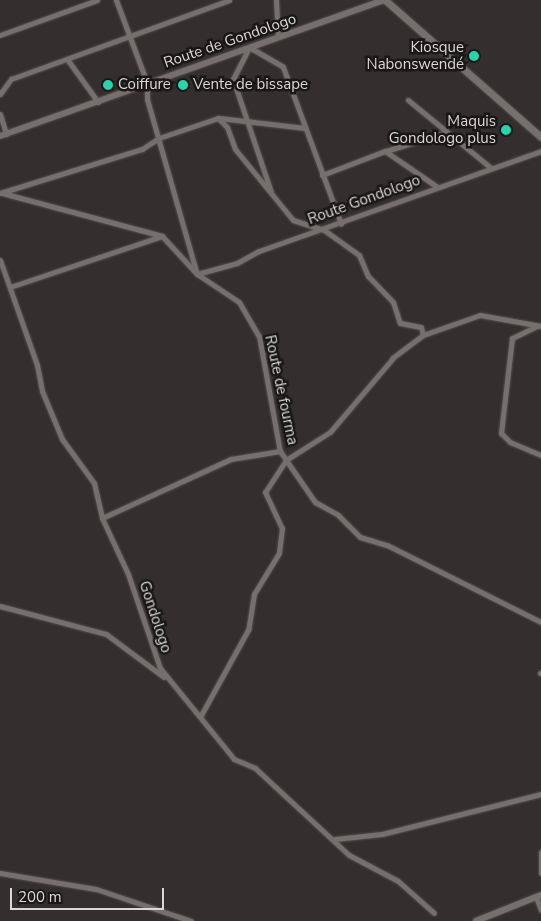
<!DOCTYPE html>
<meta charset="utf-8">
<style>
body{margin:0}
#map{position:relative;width:541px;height:921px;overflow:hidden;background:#342e2e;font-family:"Nunito Sans",sans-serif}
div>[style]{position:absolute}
.roads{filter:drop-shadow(0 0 1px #514d4c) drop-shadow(0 0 1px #514d4c)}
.minor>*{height:5px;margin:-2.5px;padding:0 2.5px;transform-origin:2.5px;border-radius:2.5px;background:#766f6e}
.tertiary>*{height:6px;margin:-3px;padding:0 3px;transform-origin:3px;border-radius:3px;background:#766f6e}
.secondary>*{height:7px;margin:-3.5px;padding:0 3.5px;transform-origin:3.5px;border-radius:3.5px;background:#766f6e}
.dots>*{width:14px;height:14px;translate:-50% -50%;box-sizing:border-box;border:2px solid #1a1717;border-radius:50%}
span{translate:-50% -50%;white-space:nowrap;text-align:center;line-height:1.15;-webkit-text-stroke:5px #1a1717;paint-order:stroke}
.street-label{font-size:15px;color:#dbd7d7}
.poi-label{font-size:15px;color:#dbd7d7}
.right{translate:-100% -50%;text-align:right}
.left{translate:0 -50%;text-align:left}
.scale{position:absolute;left:10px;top:888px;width:154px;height:22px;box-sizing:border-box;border:2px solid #dbd7d7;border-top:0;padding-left:6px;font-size:15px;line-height:18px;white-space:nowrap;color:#dbd7d7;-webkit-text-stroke:4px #1a1717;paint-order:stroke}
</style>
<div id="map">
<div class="roads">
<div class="minor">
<i style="left:116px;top:0;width:89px;rotate:69.5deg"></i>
<i style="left:147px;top:83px;width:16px;rotate:90deg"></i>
<i style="left:147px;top:99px;width:179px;rotate:74.1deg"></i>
<i style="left:276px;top:0;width:37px;rotate:87deg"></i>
<i style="left:0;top:35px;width:103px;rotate:-19.8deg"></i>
<i style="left:67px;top:59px;width:53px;rotate:54.2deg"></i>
<i style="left:0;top:94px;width:19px;rotate:-54deg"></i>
<i style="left:11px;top:79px;width:232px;rotate:-19.9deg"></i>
<i style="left:408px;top:100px;width:107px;rotate:39.3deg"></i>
<i style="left:0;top:114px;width:21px;rotate:73deg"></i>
<i style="left:219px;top:118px;width:87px;rotate:6.6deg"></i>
<i style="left:386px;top:151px;width:64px;rotate:-17.3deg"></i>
<i style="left:322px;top:175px;width:67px;rotate:-20.9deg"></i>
<i style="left:385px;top:151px;width:62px;rotate:34.5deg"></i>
<i style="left:271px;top:192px;width:119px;rotate:-108.6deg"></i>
<i style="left:233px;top:79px;width:36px;rotate:-63deg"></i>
<i style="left:249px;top:47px;width:39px;rotate:30deg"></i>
<i style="left:283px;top:67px;width:167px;rotate:69.7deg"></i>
<i style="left:0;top:193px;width:149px;rotate:-17.2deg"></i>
<i style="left:142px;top:149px;width:20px;rotate:-33deg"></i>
<i style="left:159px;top:138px;width:62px;rotate:-18.7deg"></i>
<i style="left:218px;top:118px;width:13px;rotate:45deg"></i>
<i style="left:227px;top:127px;width:23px;rotate:70deg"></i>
<i style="left:235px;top:149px;width:92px;rotate:50.8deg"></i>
<i style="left:293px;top:220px;width:33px;rotate:18deg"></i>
<i style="left:324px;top:230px;width:43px;rotate:35.5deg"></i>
<i style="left:359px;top:255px;width:23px;rotate:67deg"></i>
<i style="left:368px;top:276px;width:36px;rotate:46deg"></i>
<i style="left:393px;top:302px;width:22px;rotate:72deg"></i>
<i style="left:400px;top:323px;width:21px;rotate:11deg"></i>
<i style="left:421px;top:327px;width:8px;rotate:76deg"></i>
<i style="left:2px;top:193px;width:166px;rotate:15deg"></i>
<i style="left:0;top:260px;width:111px;rotate:70.6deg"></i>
<i style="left:37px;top:365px;width:26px;rotate:79deg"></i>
<i style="left:42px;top:391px;width:52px;rotate:67.4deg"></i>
<i style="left:62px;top:439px;width:54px;rotate:54deg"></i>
<i style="left:94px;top:483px;width:36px;rotate:77deg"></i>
<i style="left:102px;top:518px;width:62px;rotate:65.1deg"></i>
<i style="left:128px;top:574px;width:99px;rotate:71.2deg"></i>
<i style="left:160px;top:668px;width:117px;rotate:50.9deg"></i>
<i style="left:234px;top:759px;width:23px;rotate:23deg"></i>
<i style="left:255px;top:768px;width:128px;rotate:42.8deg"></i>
<i style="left:349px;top:855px;width:55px;rotate:28deg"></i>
<i style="left:398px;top:881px;width:48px;rotate:41.6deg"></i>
<i style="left:197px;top:274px;width:41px;rotate:-15.4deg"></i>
<i style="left:237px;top:263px;width:25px;rotate:-29deg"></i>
<i style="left:259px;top:251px;width:299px;rotate:-19.5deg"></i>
<i style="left:10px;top:287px;width:160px;rotate:-18.5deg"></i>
<i style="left:162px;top:236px;width:52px;rotate:47.4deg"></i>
<i style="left:197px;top:274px;width:50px;rotate:33.7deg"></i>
<i style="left:239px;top:302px;width:39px;rotate:60deg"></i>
<i style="left:259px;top:336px;width:117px;rotate:79.7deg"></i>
<i style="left:280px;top:451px;width:11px;rotate:56deg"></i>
<i style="left:286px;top:460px;width:38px;rotate:123deg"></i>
<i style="left:265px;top:492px;width:40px;rotate:65deg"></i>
<i style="left:282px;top:528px;width:25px;rotate:97deg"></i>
<i style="left:279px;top:553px;width:48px;rotate:121.4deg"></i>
<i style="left:254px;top:594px;width:36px;rotate:99deg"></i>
<i style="left:248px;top:630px;width:99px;rotate:118.9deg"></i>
<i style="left:537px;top:326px;width:28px;rotate:154deg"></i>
<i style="left:512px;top:338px;width:96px;rotate:96.6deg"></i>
<i style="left:501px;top:433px;width:13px;rotate:45deg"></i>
<i style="left:510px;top:442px;width:34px;rotate:23deg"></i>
<i style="left:541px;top:326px;width:62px;rotate:-169.8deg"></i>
<i style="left:480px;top:315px;width:60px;rotate:160.7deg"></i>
<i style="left:423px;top:335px;width:38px;rotate:143deg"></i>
<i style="left:393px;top:358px;width:97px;rotate:130.4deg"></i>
<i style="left:330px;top:432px;width:52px;rotate:147.5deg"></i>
<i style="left:286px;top:460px;width:51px;rotate:55.4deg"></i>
<i style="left:315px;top:502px;width:26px;rotate:29deg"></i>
<i style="left:338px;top:515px;width:31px;rotate:45deg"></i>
<i style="left:360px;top:537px;width:28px;rotate:17deg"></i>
<i style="left:387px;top:545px;width:172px;rotate:26.6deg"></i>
<i style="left:102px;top:518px;width:142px;rotate:-24.6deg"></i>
<i style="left:231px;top:459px;width:50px;rotate:-9.3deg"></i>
<i style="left:0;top:606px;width:110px;rotate:14.8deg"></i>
<i style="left:106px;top:634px;width:72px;rotate:36.6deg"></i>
<i style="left:540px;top:673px;width:1px"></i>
<i style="left:335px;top:839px;width:47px;rotate:-6.1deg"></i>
<i style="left:382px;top:834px;width:164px;rotate:-14.1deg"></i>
<i style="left:541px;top:852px;width:21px;rotate:90deg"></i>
<i style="left:0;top:873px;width:97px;rotate:9.5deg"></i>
<i style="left:96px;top:889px;width:100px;rotate:18.6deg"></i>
<i style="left:536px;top:897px;width:14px;rotate:69deg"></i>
</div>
<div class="tertiary">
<i style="left:0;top:136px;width:407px;rotate:-19.5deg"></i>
<i style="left:476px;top:921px;width:70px;rotate:-21.8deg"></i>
</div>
<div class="secondary">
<i style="left:385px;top:0;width:208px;rotate:41.3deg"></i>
</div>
</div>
<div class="dots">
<i style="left:474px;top:56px;background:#25d5ae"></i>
<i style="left:108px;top:85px;background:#25d5ae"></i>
<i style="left:183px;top:85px;background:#25d5ae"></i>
<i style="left:506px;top:130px;background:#25d5ae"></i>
</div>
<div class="street-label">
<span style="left:230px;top:41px;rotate:-19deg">Route de Gondologo</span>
<span style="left:364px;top:200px;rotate:-20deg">Route Gondologo</span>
<span style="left:281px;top:390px;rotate:78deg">Route de fourma</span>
<span style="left:155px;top:617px;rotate:72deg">Gondologo</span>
</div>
<div class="poi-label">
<span class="right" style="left:464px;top:56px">Kiosque<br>Nabonswendé</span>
<span class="left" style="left:118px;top:85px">Coiffure</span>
<span class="left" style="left:193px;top:85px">Vente de bissape</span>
<span class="right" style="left:496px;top:130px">Maquis<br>Gondologo plus</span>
</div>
<div class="scale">200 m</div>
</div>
